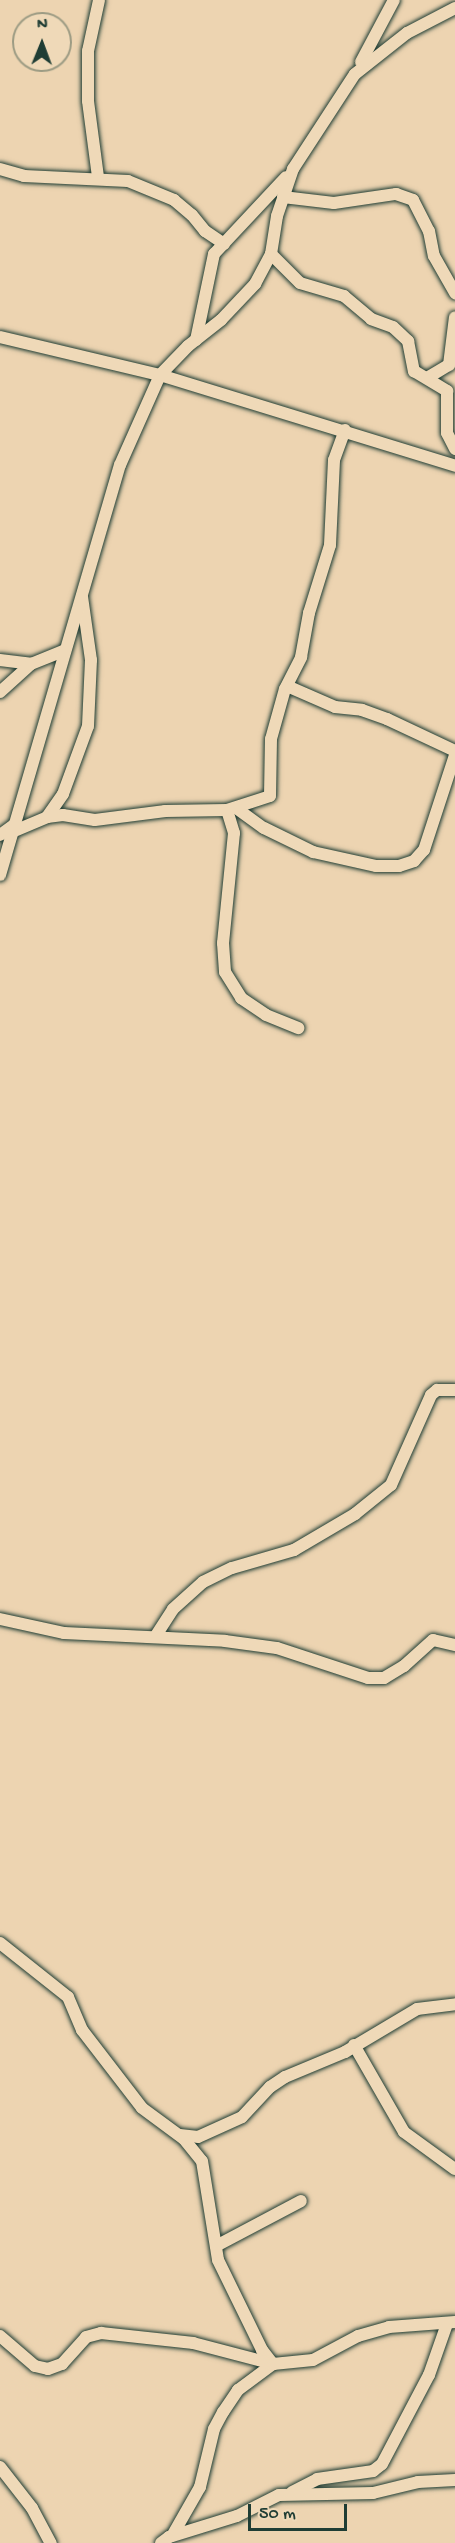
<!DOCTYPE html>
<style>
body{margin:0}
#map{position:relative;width:455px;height:2543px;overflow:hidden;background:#edd4b1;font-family:"Gochi Hand",sans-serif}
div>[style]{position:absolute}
.roads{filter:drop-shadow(0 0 2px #1f3d34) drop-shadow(0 0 2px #1f3d34)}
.street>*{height:12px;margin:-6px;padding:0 6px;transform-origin:6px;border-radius:6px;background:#efd9b8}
span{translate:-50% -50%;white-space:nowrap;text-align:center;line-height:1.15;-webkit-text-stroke:4.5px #efd9b8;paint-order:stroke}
.north{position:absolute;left:12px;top:12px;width:60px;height:60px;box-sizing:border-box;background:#efd9b8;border:2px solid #9c9b83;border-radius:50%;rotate:1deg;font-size:16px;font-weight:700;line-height:24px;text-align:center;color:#1f3d34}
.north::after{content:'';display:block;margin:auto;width:21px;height:27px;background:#1f3d34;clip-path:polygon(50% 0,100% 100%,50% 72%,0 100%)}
.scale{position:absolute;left:248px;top:2504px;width:99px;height:27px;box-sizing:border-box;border:3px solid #1f3d34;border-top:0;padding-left:8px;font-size:18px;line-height:21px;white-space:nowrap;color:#1f3d34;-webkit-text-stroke:4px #efd9b8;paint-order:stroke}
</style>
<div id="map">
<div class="roads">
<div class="street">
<i style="left:361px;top:62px;width:70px;rotate:-62deg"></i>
<i style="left:0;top:169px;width:25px;rotate:16deg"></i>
<i style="left:24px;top:176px;width:104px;rotate:2.8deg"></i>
<i style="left:128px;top:181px;width:50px;rotate:22.4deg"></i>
<i style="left:174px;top:200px;width:23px;rotate:40deg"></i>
<i style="left:192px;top:215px;width:21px;rotate:51deg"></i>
<i style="left:205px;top:231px;width:23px;rotate:34deg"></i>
<i style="left:98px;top:177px;width:77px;rotate:-97.5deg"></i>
<i style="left:88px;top:101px;width:50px;rotate:-90deg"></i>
<i style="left:88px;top:51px;width:52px;rotate:-77.8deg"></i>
<i style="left:283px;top:197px;width:51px;rotate:6.7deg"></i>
<i style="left:334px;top:203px;width:63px;rotate:-8.3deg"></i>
<i style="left:396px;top:194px;width:18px;rotate:19deg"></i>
<i style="left:413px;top:200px;width:35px;rotate:63deg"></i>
<i style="left:429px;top:231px;width:25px;rotate:79deg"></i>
<i style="left:434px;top:256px;width:43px;rotate:60.4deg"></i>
<i style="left:271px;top:254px;width:41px;rotate:45deg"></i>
<i style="left:300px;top:283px;width:46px;rotate:16.5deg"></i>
<i style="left:344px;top:296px;width:35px;rotate:40deg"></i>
<i style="left:371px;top:319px;width:23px;rotate:20deg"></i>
<i style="left:393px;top:327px;width:21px;rotate:43deg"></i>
<i style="left:408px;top:341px;width:31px;rotate:79deg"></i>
<i style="left:414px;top:371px;width:39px;rotate:31deg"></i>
<i style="left:447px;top:391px;width:42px;rotate:90deg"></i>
<i style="left:447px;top:433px;width:18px;rotate:63deg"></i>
<i style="left:0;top:337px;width:164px;rotate:13.4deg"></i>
<i style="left:160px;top:375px;width:309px;rotate:17.1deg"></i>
<i style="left:196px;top:340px;width:88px;rotate:-78.2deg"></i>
<i style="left:214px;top:254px;width:105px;rotate:-46.9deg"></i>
<i style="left:427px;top:378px;width:26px;rotate:-31deg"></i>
<i style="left:449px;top:365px;width:48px;rotate:-82.9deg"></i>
<i style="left:0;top:660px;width:31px;rotate:7deg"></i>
<i style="left:287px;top:686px;width:52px;rotate:23.6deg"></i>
<i style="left:335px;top:707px;width:27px;rotate:6deg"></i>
<i style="left:362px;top:710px;width:27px;rotate:20deg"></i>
<i style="left:387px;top:719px;width:75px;rotate:25.2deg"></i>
<i style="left:0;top:692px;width:42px;rotate:-42.1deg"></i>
<i style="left:31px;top:664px;width:37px;rotate:-22deg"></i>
<i style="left:236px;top:808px;width:34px;rotate:36deg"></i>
<i style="left:264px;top:828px;width:55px;rotate:26.1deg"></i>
<i style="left:313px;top:852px;width:65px;rotate:12.5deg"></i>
<i style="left:376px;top:866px;width:23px"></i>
<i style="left:399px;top:866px;width:16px;rotate:-18deg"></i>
<i style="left:414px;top:861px;width:15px;rotate:-48deg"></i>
<i style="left:424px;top:850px;width:100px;rotate:-71.9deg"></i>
<i style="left:227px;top:810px;width:24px;rotate:73deg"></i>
<i style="left:234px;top:833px;width:111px;rotate:95.7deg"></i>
<i style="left:223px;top:943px;width:29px;rotate:86deg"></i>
<i style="left:225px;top:972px;width:31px;rotate:58deg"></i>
<i style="left:241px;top:998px;width:30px;rotate:34deg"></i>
<i style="left:266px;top:1015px;width:35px;rotate:22deg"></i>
<i style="left:47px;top:817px;width:28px;rotate:-55deg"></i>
<i style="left:63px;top:794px;width:72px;rotate:-69.8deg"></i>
<i style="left:88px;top:726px;width:66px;rotate:-87.4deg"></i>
<i style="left:91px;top:660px;width:64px;rotate:-98.1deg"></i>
<i style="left:12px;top:832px;width:38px;rotate:-23deg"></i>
<i style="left:47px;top:817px;width:16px;rotate:-7deg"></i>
<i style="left:63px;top:815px;width:32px;rotate:9deg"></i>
<i style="left:95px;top:820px;width:71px;rotate:-7.3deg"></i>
<i style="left:165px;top:811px;width:62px;rotate:-0.9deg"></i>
<i style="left:227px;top:810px;width:45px;rotate:-18deg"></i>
<i style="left:270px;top:796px;width:57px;rotate:-89deg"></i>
<i style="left:271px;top:739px;width:52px;rotate:-74.4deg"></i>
<i style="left:285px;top:689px;width:36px;rotate:-63deg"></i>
<i style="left:301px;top:657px;width:45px;rotate:-79.7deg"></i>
<i style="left:309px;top:613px;width:71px;rotate:-72.8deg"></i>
<i style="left:330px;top:545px;width:85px;rotate:-87.3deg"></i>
<i style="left:334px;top:460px;width:32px;rotate:-70deg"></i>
<i style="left:0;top:835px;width:19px;rotate:-36deg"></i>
<i style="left:0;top:875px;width:427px;rotate:-73.7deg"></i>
<i style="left:120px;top:465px;width:98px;rotate:-66deg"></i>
<i style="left:160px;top:375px;width:40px;rotate:-46deg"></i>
<i style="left:188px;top:346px;width:42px;rotate:-38.2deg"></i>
<i style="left:221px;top:320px;width:50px;rotate:-46.6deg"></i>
<i style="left:255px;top:284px;width:34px;rotate:-62deg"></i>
<i style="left:271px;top:254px;width:38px;rotate:-81deg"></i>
<i style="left:277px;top:216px;width:50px;rotate:-71.2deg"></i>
<i style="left:293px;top:169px;width:113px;rotate:-56.9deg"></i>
<i style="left:355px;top:74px;width:66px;rotate:-38.3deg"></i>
<i style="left:407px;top:33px;width:54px;rotate:-27.5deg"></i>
<i style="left:0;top:1619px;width:66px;rotate:12.3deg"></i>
<i style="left:64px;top:1633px;width:161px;rotate:2.8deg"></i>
<i style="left:225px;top:1641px;width:52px;rotate:7.7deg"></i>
<i style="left:277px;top:1648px;width:96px;rotate:18.2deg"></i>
<i style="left:368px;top:1678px;width:16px"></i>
<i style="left:384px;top:1678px;width:23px;rotate:-31deg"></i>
<i style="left:404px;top:1666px;width:39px;rotate:-42deg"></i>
<i style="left:433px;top:1640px;width:23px;rotate:13deg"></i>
<i style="left:155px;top:1637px;width:33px;rotate:-57deg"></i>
<i style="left:173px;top:1609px;width:40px;rotate:-42deg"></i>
<i style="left:203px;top:1582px;width:32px;rotate:-26deg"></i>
<i style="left:232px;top:1568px;width:65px;rotate:-16.2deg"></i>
<i style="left:294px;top:1550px;width:71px;rotate:-30.5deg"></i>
<i style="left:355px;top:1514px;width:46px;rotate:-38.9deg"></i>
<i style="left:391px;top:1485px;width:98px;rotate:-66deg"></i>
<i style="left:431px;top:1395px;width:8px;rotate:-40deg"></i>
<i style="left:437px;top:1390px;width:18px"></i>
<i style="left:0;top:1943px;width:87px;rotate:38.5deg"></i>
<i style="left:68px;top:1997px;width:36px;rotate:67deg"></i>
<i style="left:82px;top:2030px;width:98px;rotate:52.4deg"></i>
<i style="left:142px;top:2108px;width:52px;rotate:36.4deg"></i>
<i style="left:184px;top:2139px;width:28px;rotate:51deg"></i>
<i style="left:202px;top:2161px;width:100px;rotate:80.8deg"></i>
<i style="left:218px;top:2260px;width:100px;rotate:63.9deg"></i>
<i style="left:262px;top:2350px;width:18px;rotate:52deg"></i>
<i style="left:273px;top:2364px;width:44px;rotate:143.4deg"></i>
<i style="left:238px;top:2390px;width:27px;rotate:124deg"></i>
<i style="left:223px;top:2412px;width:19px;rotate:118deg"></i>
<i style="left:214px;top:2429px;width:60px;rotate:103.6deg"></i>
<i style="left:200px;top:2487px;width:56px;rotate:119.7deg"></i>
<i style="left:354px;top:2045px;width:100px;rotate:60.1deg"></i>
<i style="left:404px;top:2132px;width:63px;rotate:36deg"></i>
<i style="left:180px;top:2135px;width:18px;rotate:6deg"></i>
<i style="left:198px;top:2137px;width:48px;rotate:-24.4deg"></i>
<i style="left:242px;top:2117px;width:41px;rotate:-47deg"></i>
<i style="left:270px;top:2087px;width:18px;rotate:-34deg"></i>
<i style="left:285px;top:2077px;width:65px;rotate:-22.6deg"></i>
<i style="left:345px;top:2052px;width:84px;rotate:-30.8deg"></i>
<i style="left:417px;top:2009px;width:38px;rotate:-7deg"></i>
<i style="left:216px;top:2246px;width:96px;rotate:-27.9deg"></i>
<i style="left:0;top:2336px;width:46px;rotate:40.6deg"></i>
<i style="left:35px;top:2366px;width:13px;rotate:13deg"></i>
<i style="left:48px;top:2369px;width:15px;rotate:-20deg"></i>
<i style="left:62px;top:2364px;width:36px;rotate:-48deg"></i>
<i style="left:86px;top:2337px;width:16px;rotate:-15deg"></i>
<i style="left:101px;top:2333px;width:93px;rotate:6.2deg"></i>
<i style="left:193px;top:2343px;width:83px;rotate:14.7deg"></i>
<i style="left:273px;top:2364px;width:40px;rotate:-5.7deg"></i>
<i style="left:313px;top:2360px;width:51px;rotate:-28.1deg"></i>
<i style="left:358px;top:2336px;width:32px;rotate:-16deg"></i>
<i style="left:389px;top:2327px;width:66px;rotate:-4.3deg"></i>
<i style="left:0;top:2467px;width:52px;rotate:52deg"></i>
<i style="left:32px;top:2508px;width:40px;rotate:62deg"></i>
<i style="left:292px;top:2492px;width:28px;rotate:-27deg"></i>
<i style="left:317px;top:2479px;width:57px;rotate:-8.1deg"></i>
<i style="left:373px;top:2471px;width:11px;rotate:-38deg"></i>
<i style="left:382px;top:2464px;width:101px;rotate:-62.2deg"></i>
<i style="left:429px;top:2375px;width:54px;rotate:-70.6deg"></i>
<i style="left:161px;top:2543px;width:10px;rotate:-37deg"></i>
<i style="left:169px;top:2537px;width:71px;rotate:-17.2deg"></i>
<i style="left:237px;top:2516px;width:47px;rotate:-26.6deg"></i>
<i style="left:279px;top:2495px;width:94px;rotate:-1.2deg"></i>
<i style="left:373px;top:2493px;width:46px;rotate:-13.7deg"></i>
<i style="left:418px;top:2482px;width:37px;rotate:-3deg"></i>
</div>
</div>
<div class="north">N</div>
<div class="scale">50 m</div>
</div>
